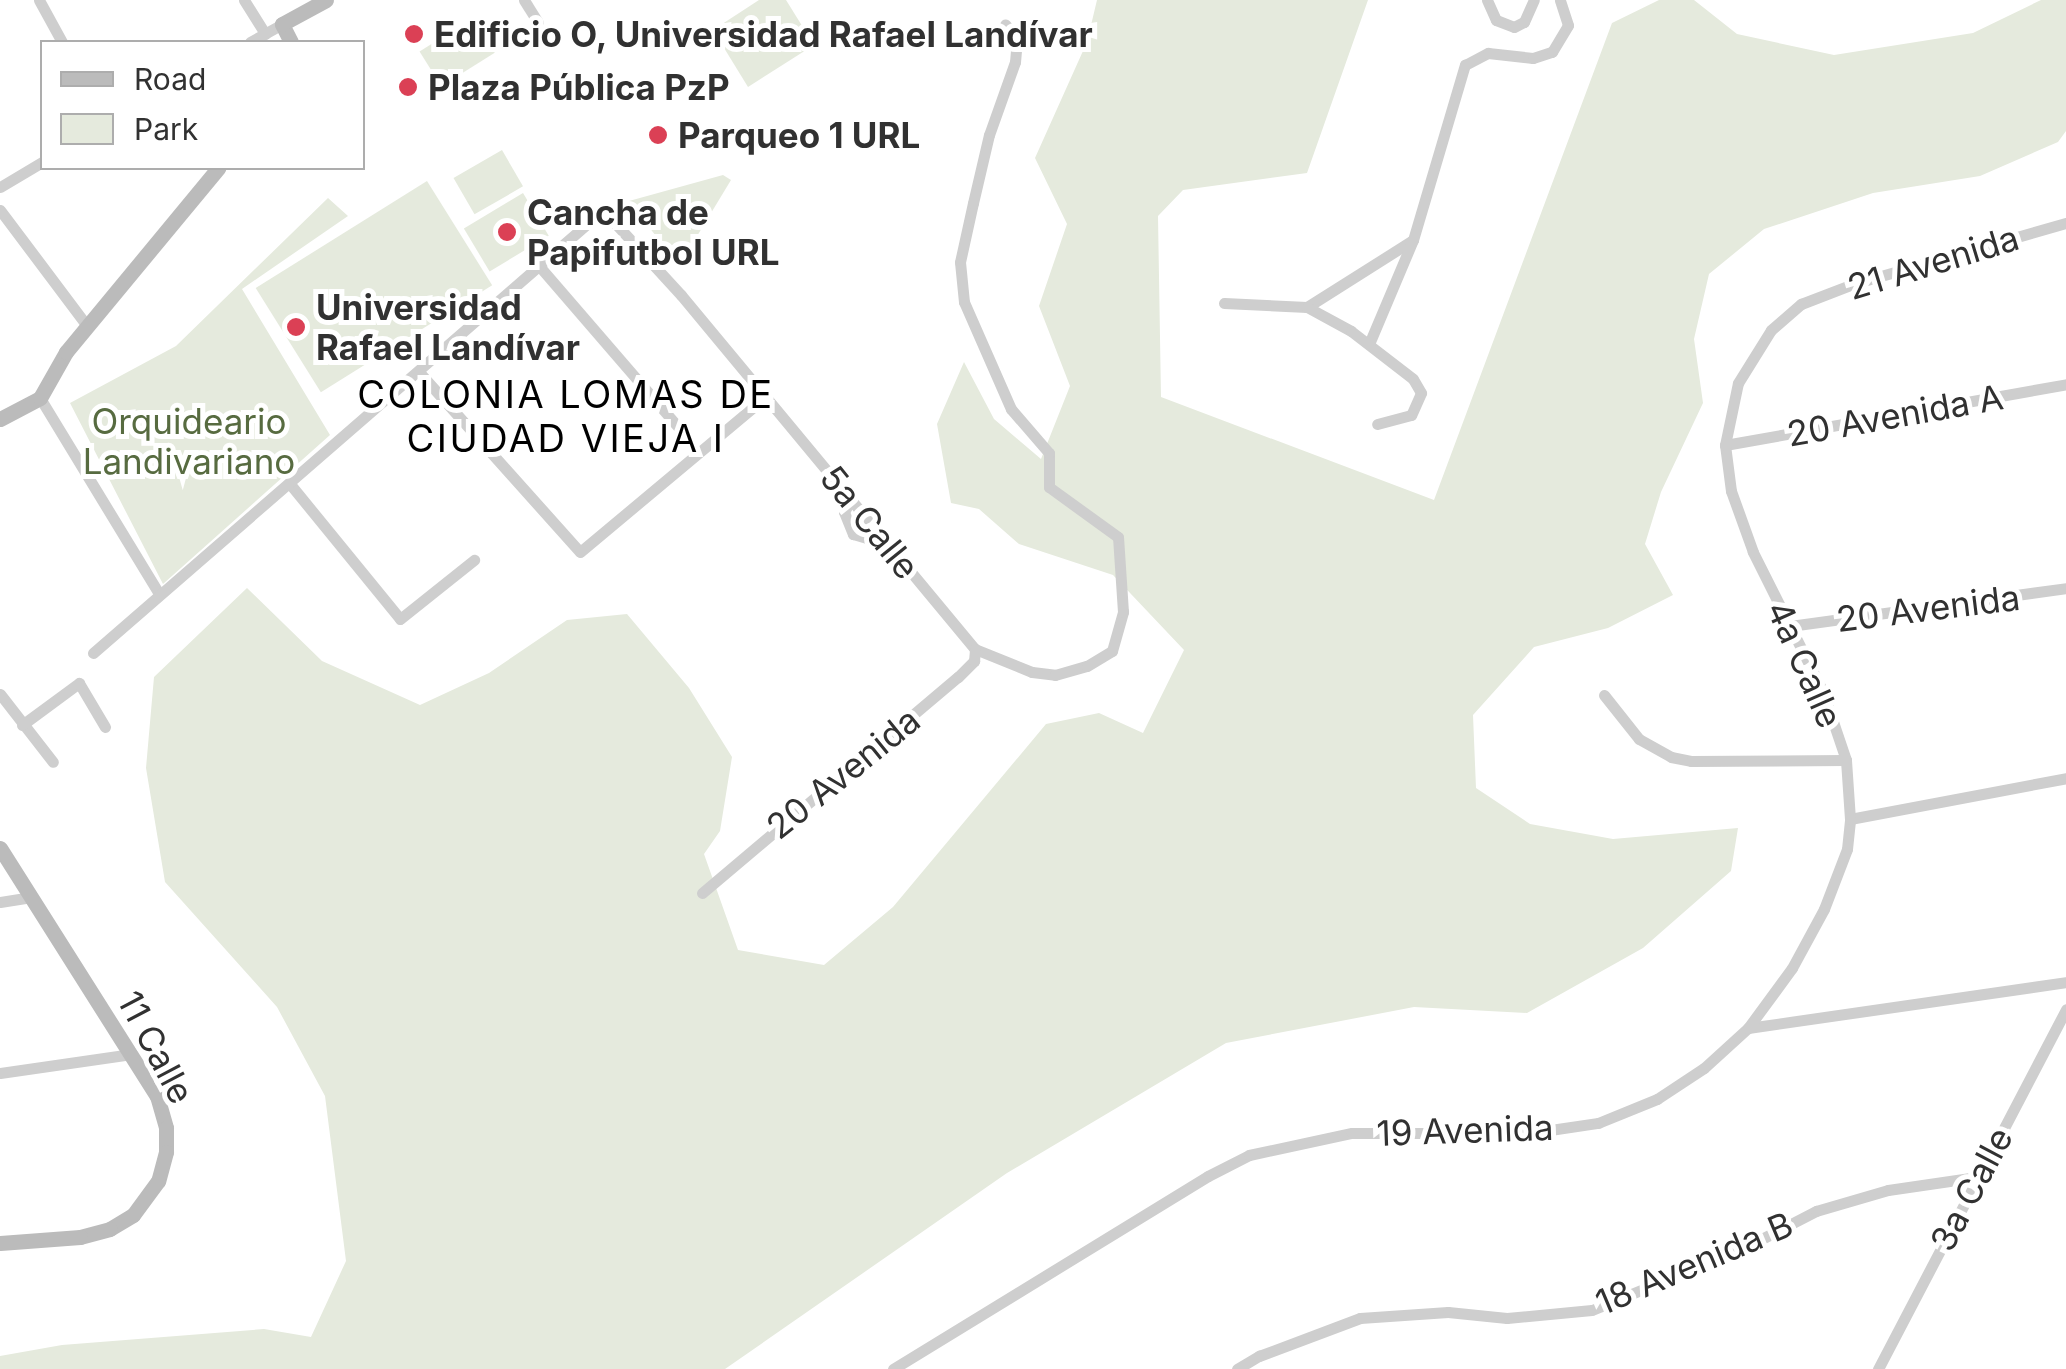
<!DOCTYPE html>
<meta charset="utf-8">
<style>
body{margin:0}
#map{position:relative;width:2066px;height:1369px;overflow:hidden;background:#fff;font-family:Inter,sans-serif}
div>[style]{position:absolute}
.green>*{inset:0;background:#e5eadd;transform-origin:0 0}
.street>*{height:11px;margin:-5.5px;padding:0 5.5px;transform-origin:5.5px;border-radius:5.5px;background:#cecece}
.secondary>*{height:15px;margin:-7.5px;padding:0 7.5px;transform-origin:7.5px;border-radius:7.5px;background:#bbb}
.dots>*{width:28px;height:28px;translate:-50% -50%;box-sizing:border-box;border:5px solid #fff;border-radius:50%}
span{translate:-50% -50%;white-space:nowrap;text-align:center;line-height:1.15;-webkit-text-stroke:10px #fff;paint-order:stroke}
.poi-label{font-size:35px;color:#313131;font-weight:700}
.left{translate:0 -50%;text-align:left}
.street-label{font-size:35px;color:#313131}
.park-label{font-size:35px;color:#576b40}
.neighbourhood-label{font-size:38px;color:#000;letter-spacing:2.5px}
.legend{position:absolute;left:40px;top:40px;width:325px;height:130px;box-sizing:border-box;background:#fff;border:2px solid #adadad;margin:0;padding:12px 18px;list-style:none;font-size:30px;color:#313131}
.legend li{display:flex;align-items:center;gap:20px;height:50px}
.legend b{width:50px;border:2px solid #adadad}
</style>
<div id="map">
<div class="green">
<i style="clip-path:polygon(759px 0,786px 0,814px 45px,748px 87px,713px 30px)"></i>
<i style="clip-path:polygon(1097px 0,1368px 0,1307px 173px,1183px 190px,1158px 216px,1161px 397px,1434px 500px,1612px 23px,1659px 0,1694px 0,1737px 34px,1834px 55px,1973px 33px,2041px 0,2066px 0,2066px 131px,2058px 142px,1980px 176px,1873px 193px,1764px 229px,1709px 274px,1694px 339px,1703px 403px,1661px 492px,1645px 544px,1673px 595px,1608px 628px,1534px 647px,1473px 715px,1476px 788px,1530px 824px,1613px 839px,1738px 828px,1731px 871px,1643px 948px,1527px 1013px,1414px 1007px,1226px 1043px,1007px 1173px,725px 1369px,0 1369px,0 1356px,62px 1345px,264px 1329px,311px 1337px,346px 1261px,325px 1096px,277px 1007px,165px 882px,146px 768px,154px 677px,247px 588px,322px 661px,420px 705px,489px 673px,567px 620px,627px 614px,689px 688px,732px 757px,720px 831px,704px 854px,738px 950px,824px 965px,893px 907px,1046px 724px,1099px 713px,1143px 733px,1184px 650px,1113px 575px,1019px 544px,979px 509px,951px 503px,937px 424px,964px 362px,994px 419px,1041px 459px,1070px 386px,1039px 306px,1067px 224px,1035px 158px,1087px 42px)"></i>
<i style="left:473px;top:18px;width:41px;height:63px;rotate:58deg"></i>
<i style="left:502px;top:150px;width:42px;height:56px;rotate:60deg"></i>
<i style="clip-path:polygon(723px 175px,731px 180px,679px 266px,629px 201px)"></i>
<i style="left:427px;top:181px;width:123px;height:202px;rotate:58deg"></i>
<i style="left:523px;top:193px;width:50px;height:69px;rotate:59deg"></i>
<i style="clip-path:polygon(328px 198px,348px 216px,242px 289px,330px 435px,163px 584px,70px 403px,176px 346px)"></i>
</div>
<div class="street">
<i style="left:39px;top:0;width:48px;rotate:61.3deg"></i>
<i style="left:244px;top:0;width:40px;rotate:58deg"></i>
<i style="left:524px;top:0;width:26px;rotate:58deg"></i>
<i style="left:1487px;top:0;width:22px;rotate:66deg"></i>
<i style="left:1496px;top:20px;width:19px;rotate:21deg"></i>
<i style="left:1514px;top:27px;width:11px;rotate:-27deg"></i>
<i style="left:1524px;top:22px;width:24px;rotate:-66deg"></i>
<i style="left:250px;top:42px;width:37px;rotate:-29deg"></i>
<i style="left:0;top:187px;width:49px;rotate:-30.8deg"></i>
<i style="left:0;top:210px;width:146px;rotate:53.1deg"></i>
<i style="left:540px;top:267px;width:213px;rotate:49.2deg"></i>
<i style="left:1224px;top:303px;width:83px;rotate:2.8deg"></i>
<i style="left:1307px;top:307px;width:125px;rotate:-32.3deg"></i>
<i style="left:1413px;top:240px;width:183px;rotate:-73.5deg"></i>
<i style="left:1465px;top:65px;width:26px;rotate:-28deg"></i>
<i style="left:1488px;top:53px;width:45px;rotate:6.3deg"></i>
<i style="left:1533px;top:58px;width:20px;rotate:-18deg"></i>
<i style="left:1552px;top:52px;width:31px;rotate:-59deg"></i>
<i style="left:1568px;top:25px;width:26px;rotate:-108deg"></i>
<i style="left:1307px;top:307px;width:50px;rotate:28.6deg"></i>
<i style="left:1351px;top:331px;width:78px;rotate:37.7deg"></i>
<i style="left:1413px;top:379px;width:16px;rotate:60deg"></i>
<i style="left:1421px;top:393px;width:24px;rotate:114deg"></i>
<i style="left:1411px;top:415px;width:35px;rotate:165deg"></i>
<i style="left:1369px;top:344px;width:113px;rotate:-67.1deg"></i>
<i style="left:419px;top:372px;width:241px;rotate:48.2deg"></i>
<i style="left:580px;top:552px;width:239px;rotate:-39.9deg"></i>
<i style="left:40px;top:398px;width:229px;rotate:58.7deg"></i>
<i style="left:1725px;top:445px;width:346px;rotate:-10.1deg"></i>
<i style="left:290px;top:484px;width:174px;rotate:50.8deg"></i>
<i style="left:400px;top:619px;width:95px;rotate:-38.6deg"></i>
<i style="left:852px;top:498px;width:16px;rotate:120deg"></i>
<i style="left:844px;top:512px;width:24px;rotate:68deg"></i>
<i style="left:853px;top:534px;width:15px;rotate:16deg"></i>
<i style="left:867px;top:538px;width:13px;rotate:-27deg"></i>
<i style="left:1790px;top:626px;width:279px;rotate:-7.8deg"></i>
<i style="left:975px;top:649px;width:61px;rotate:22deg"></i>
<i style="left:1032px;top:672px;width:23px;rotate:7deg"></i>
<i style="left:1055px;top:675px;width:33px;rotate:-16deg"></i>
<i style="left:1087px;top:666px;width:29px;rotate:-31deg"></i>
<i style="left:1112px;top:651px;width:41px;rotate:-74.2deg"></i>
<i style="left:1123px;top:612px;width:75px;rotate:-93.8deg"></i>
<i style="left:1118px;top:537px;width:85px;rotate:-144.1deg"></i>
<i style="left:1049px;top:487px;width:34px;rotate:-90deg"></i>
<i style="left:1049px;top:453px;width:58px;rotate:-130.8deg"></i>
<i style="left:1011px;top:409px;width:117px;rotate:-113.7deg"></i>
<i style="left:964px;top:302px;width:40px;rotate:-95.7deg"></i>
<i style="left:960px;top:262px;width:60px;rotate:-77.6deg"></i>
<i style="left:973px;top:203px;width:70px;rotate:-76.8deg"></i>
<i style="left:989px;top:135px;width:77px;rotate:-70.4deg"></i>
<i style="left:1015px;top:62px;width:24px;rotate:-85deg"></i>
<i style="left:1017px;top:38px;width:18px;rotate:-131deg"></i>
<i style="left:93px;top:653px;width:656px;rotate:-40.98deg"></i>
<i style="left:588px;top:223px;width:16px;rotate:-15deg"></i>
<i style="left:603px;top:219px;width:13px;rotate:18deg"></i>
<i style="left:615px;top:223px;width:98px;rotate:47.5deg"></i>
<i style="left:681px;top:295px;width:460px;rotate:50.3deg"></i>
<i style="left:0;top:694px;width:86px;rotate:52.1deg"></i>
<i style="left:1604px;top:695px;width:56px;rotate:51.5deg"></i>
<i style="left:1639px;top:739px;width:37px;rotate:29deg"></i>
<i style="left:1671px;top:757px;width:20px;rotate:11deg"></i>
<i style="left:1691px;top:761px;width:155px;rotate:-0.4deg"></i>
<i style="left:22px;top:725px;width:71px;rotate:-36.4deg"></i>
<i style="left:79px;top:683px;width:51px;rotate:59.4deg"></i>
<i style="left:1850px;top:819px;width:220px;rotate:-10.7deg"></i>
<i style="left:702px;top:893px;width:335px;rotate:-40.2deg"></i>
<i style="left:958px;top:677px;width:23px;rotate:-45deg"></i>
<i style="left:974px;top:661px;width:12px;rotate:-85deg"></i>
<i style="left:0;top:902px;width:32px;rotate:-9deg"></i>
<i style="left:1748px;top:1028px;width:321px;rotate:-8.2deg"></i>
<i style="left:0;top:1073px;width:133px;rotate:-8.2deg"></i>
<i style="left:893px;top:1369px;width:369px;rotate:-31.5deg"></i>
<i style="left:1208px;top:1176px;width:46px;rotate:-27.1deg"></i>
<i style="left:1249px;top:1155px;width:105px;rotate:-12.1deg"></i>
<i style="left:1352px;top:1133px;width:178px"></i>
<i style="left:1530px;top:1133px;width:69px;rotate:-8.4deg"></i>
<i style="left:1598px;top:1123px;width:64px;rotate:-22.1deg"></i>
<i style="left:1657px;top:1099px;width:56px;rotate:-33.4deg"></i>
<i style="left:1704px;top:1068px;width:59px;rotate:-42.3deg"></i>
<i style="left:1748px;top:1028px;width:74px;rotate:-53.7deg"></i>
<i style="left:1792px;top:968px;width:67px;rotate:-61.5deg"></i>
<i style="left:1824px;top:909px;width:64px;rotate:-69deg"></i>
<i style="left:1847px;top:849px;width:30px;rotate:-84deg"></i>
<i style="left:1850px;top:819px;width:59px;rotate:-93.9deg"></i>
<i style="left:1846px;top:760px;width:72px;rotate:-108.7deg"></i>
<i style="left:1823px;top:692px;width:157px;rotate:-116.6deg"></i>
<i style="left:1753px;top:552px;width:65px;rotate:-109.8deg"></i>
<i style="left:1731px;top:491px;width:46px;rotate:-97.4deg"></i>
<i style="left:1725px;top:445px;width:63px;rotate:-78.2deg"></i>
<i style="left:1738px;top:383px;width:62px;rotate:-58.1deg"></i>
<i style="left:1771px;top:330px;width:40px;rotate:-41deg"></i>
<i style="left:1801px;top:304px;width:56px;rotate:-21deg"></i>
<i style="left:1853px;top:284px;width:222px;rotate:-16deg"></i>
<i style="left:1237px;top:1369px;width:26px;rotate:-31deg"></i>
<i style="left:1259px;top:1356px;width:108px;rotate:-20.6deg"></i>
<i style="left:1360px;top:1318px;width:88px;rotate:-3.9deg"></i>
<i style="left:1448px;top:1312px;width:59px;rotate:5.8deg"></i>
<i style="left:1507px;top:1318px;width:85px;rotate:-5.4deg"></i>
<i style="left:1592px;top:1310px;width:166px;rotate:-22.2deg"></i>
<i style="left:1746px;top:1247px;width:79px;rotate:-27.2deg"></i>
<i style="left:1816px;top:1211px;width:75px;rotate:-16.3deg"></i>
<i style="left:1888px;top:1190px;width:90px;rotate:-8.3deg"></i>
<i style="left:1878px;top:1369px;width:406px;rotate:-62.4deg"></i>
</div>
<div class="secondary">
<i style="left:291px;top:42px;width:20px;rotate:-117deg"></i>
<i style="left:282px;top:24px;width:50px;rotate:-28.6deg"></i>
<i style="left:0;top:419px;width:45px;rotate:-27.7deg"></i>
<i style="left:40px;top:398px;width:53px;rotate:-60.5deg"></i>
<i style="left:66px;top:352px;width:239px;rotate:-50.4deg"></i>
<i style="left:0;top:848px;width:294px;rotate:57.7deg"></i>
<i style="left:157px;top:1096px;width:33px;rotate:74deg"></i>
<i style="left:166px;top:1128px;width:24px;rotate:90deg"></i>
<i style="left:166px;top:1152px;width:30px;rotate:105deg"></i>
<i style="left:158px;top:1181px;width:42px;rotate:126.3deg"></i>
<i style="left:133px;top:1215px;width:27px;rotate:149deg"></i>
<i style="left:110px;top:1229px;width:31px;rotate:165deg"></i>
<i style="left:80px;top:1237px;width:80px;rotate:175.7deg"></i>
</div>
<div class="dots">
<i style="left:414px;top:34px;background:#db4055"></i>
<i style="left:408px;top:87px;background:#db4055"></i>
<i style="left:658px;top:135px;background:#db4055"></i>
<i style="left:507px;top:232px;background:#db4055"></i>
<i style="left:296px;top:327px;background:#db4055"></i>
</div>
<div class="poi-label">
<span class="left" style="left:434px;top:34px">Edificio O, Universidad Rafael Landívar</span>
<span class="left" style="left:428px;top:87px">Plaza Pública PzP</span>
<span class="left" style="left:678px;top:135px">Parqueo 1 URL</span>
<span class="left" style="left:527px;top:232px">Cancha de<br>Papifutbol URL</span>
<span class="left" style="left:316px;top:327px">Universidad<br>Rafael Landívar</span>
</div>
<div class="street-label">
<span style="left:1933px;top:262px;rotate:-17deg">21 Avenida</span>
<span style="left:1895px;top:415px;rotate:-10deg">20 Avenida A</span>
<span style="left:870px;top:522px;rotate:51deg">5a Calle</span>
<span style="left:1928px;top:608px;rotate:-7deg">20 Avenida</span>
<span style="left:1805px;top:664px;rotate:66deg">4a Calle</span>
<span style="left:843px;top:773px;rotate:-39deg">20 Avenida</span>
<span style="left:156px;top:1047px;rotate:62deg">11 Calle</span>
<span style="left:1465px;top:1130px;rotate:-2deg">19 Avenida</span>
<span style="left:1971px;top:1189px;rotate:-62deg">3a Calle</span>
<span style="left:1694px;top:1263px;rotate:-23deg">18 Avenida B</span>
</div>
<div class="park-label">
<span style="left:189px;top:441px">Orquideario<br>Landivariano</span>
</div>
<div class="neighbourhood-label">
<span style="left:566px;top:417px">COLONIA LOMAS DE<br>CIUDAD VIEJA I</span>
</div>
<ul class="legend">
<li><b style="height:12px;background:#bbb"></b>Road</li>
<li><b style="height:28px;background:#e5eadd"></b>Park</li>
</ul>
</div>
